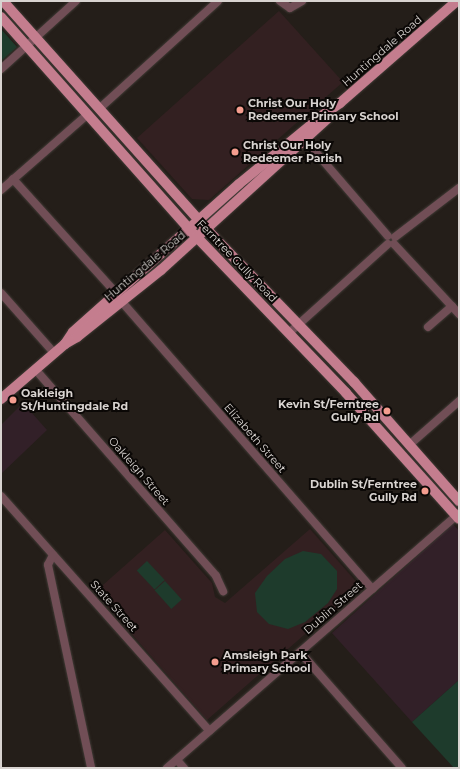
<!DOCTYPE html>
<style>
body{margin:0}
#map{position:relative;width:460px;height:769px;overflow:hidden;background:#241e19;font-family:Montserrat,sans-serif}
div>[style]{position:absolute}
.commercial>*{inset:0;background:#322028}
.education>*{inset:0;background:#332021}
.green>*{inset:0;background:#1e3b2c;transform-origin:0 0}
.roads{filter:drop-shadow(0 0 1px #413b36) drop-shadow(0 0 1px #413b36)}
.minor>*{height:8px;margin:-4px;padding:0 4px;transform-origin:4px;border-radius:4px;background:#714e56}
.major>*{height:10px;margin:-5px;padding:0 5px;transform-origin:5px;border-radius:5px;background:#c47d8e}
.dots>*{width:11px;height:11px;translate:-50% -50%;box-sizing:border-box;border:2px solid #0b0806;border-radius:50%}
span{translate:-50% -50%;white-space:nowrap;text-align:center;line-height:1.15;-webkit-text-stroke:4px #0b0806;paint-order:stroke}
.street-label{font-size:11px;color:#d8d3d0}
.poi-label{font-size:11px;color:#d8d3d0;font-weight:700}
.left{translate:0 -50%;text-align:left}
.right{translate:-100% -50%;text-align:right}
.frame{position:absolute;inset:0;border:2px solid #d8d3d0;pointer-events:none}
</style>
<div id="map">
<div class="commercial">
<i style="clip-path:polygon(23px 403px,47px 430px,1px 474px,1px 425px)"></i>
<i style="clip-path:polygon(453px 524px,459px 531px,459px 680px,412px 722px,332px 633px)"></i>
</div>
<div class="education">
<i style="clip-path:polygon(279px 11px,343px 82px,209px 200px,192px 199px,137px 138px)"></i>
<i style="clip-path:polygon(310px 529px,360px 586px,207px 720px,95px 592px,165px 530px,212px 583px,215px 597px,225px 603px)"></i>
</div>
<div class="green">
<i style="clip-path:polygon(1px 29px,17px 47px,1px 61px)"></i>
<i style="clip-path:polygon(303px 551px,321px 554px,337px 571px,337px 589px,328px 603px,305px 622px,288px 629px,269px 624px,257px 612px,255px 593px,267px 576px,285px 559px)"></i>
<i style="left:147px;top:561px;width:26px;height:14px;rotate:47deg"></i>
<i style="left:165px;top:581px;width:25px;height:14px;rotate:48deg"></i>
<i style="clip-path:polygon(459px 680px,459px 768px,454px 768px,412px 722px)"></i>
</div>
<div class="roads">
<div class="minor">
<i style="left:280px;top:1px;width:12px;rotate:35deg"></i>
<i style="left:290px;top:8px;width:14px;rotate:-30deg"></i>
<i style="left:1px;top:69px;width:101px;rotate:-42.2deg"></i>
<i style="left:100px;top:108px;width:159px;rotate:-42.2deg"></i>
<i style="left:301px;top:135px;width:133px;rotate:49.3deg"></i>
<i style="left:13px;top:179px;width:154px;rotate:47.9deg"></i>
<i style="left:1px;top:190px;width:114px;rotate:-41.1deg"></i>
<i style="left:395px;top:237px;width:81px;rotate:-37.4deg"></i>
<i style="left:394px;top:244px;width:96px;rotate:47.1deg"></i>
<i style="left:1px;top:293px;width:80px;rotate:48.5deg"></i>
<i style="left:122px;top:302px;width:381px;rotate:48.9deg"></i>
<i style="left:428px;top:327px;width:32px;rotate:-41deg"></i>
<i style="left:289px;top:333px;width:133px;rotate:-42deg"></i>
<i style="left:35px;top:369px;width:275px;rotate:48.8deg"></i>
<i style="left:216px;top:576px;width:17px;rotate:65deg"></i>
<i style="left:409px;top:445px;width:67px;rotate:-41.3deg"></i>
<i style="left:1px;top:496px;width:314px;rotate:48.4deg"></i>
<i style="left:53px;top:555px;width:11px;rotate:117deg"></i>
<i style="left:48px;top:565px;width:208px;rotate:78deg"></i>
<i style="left:300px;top:652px;width:154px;rotate:48.7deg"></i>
<i style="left:177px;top:760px;width:11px;rotate:49deg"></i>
<i style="left:167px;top:768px;width:388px;rotate:-41.1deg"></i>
</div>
<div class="major">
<i style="left:3px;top:1px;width:317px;rotate:48.2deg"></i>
<i style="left:214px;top:237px;width:202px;rotate:46deg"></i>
<i style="left:354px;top:382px;width:159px;rotate:48.6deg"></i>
<i style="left:1px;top:17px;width:283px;rotate:48.4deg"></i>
<i style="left:189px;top:229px;width:227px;rotate:46.2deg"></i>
<i style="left:346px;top:393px;width:169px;rotate:48.1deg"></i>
<i style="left:65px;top:344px;width:14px;rotate:-56deg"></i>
<i style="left:73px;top:332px;width:222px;rotate:-41.7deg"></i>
<i style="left:239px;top:184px;width:109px;rotate:-39.4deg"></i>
<i style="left:323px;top:115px;width:21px;rotate:-35deg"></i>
<i style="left:340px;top:103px;width:155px;rotate:-41.1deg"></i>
<i style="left:1px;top:399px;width:84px;rotate:-40.7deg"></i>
<i style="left:65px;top:344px;width:14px;rotate:-30deg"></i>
<i style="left:77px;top:337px;width:107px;rotate:-38.6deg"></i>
<i style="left:161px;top:270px;width:226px;rotate:-42.3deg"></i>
</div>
</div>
<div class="dots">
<i style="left:240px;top:110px;background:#f59d8f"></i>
<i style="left:235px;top:152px;background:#f59d8f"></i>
<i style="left:13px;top:400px;background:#f59d8f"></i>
<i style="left:387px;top:411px;background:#f59d8f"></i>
<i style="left:425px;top:491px;background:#f59d8f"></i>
<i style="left:215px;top:662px;background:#f59d8f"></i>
</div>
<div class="street-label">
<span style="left:382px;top:51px;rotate:-41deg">Huntingdale Road</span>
<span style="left:237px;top:261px;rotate:46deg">Ferntree Gully Road</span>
<span style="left:145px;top:266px;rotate:-40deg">Huntingdale Road</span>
<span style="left:255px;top:438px;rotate:49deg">Elizabeth Street</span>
<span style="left:139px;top:471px;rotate:49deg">Oakleigh Street</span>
<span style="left:114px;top:606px;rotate:48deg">State Street</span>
<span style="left:333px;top:608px;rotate:-41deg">Dublin Street</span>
</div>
<div class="poi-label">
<span class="left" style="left:248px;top:110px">Christ Our Holy<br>Redeemer Primary School</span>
<span class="left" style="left:243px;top:152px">Christ Our Holy<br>Redeemer Parish</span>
<span class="left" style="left:21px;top:400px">Oakleigh<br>St/Huntingdale Rd</span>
<span class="right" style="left:379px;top:411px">Kevin St/Ferntree<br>Gully Rd</span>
<span class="right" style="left:417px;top:491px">Dublin St/Ferntree<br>Gully Rd</span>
<span class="left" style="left:223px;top:662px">Amsleigh Park<br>Primary School</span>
</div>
<div class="frame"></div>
</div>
